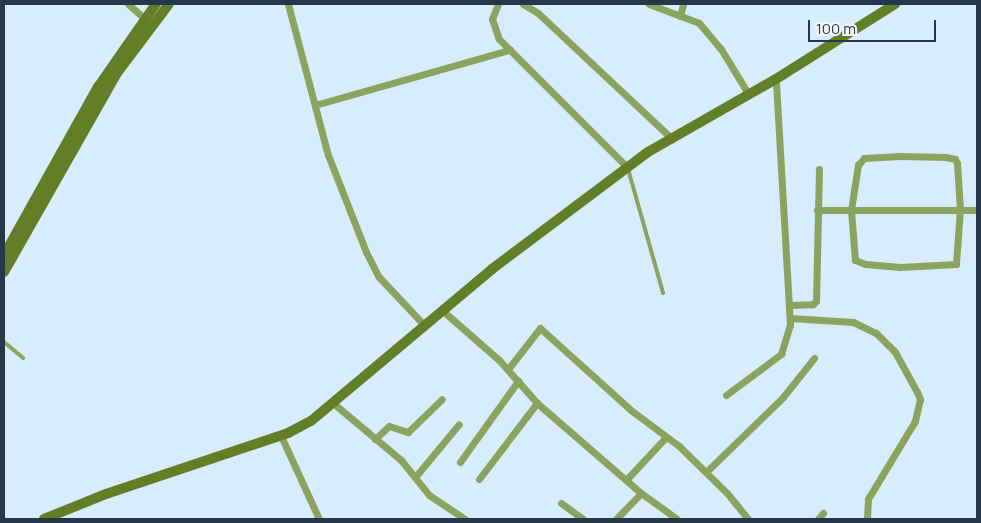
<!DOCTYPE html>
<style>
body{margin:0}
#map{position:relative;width:981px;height:523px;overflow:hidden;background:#d7ecfd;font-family:Manrope,sans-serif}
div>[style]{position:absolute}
.lane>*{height:4px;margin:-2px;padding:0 2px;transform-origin:2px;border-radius:2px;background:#8ca35f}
.street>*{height:7px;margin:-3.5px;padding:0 3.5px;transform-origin:3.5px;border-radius:3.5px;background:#8ca35f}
.secondary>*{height:10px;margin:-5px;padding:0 5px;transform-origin:5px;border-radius:5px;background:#647d27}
span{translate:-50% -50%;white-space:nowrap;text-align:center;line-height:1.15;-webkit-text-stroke:4.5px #f6f6f6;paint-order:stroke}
.frame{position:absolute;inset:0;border:5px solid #243849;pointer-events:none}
.scale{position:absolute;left:808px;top:20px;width:128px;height:22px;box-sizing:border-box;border:2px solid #243849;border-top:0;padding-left:6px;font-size:15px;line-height:18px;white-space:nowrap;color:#243849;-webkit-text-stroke:4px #f6f6f6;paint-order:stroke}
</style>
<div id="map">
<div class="lane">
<i style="left:628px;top:169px;width:129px;rotate:74.2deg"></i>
<i style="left:4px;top:342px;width:25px;rotate:40deg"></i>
</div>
<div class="street">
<i style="left:128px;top:4px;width:21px;rotate:41deg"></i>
<i style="left:288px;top:4px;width:156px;rotate:75.2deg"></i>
<i style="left:328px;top:155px;width:104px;rotate:68.6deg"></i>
<i style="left:366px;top:252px;width:28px;rotate:63deg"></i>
<i style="left:379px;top:277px;width:66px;rotate:46.8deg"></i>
<i style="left:498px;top:4px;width:16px;rotate:112deg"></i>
<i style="left:492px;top:19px;width:21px;rotate:71deg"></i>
<i style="left:499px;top:39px;width:181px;rotate:45deg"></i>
<i style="left:523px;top:4px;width:17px;rotate:31deg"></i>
<i style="left:538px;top:13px;width:181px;rotate:43.2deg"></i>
<i style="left:649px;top:4px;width:53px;rotate:20.8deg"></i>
<i style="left:699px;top:23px;width:34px;rotate:50deg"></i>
<i style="left:721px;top:49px;width:54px;rotate:58.7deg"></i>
<i style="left:680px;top:16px;width:12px;rotate:-76deg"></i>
<i style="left:315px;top:105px;width:203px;rotate:-15.8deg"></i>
<i style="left:900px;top:156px;width:45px;rotate:1.3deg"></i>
<i style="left:945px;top:157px;width:10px;rotate:11deg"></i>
<i style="left:955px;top:159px;width:4px;rotate:63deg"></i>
<i style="left:957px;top:163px;width:46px;rotate:86.3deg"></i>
<i style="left:960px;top:209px;width:55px;rotate:94.2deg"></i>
<i style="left:956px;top:264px;width:56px;rotate:176.9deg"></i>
<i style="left:900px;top:267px;width:35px;rotate:-175deg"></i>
<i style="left:865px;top:264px;width:11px;rotate:-158deg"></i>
<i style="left:855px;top:260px;width:50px;rotate:-94.6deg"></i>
<i style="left:851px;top:210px;width:46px;rotate:-81.2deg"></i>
<i style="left:858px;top:165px;width:9px;rotate:-49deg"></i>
<i style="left:864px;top:158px;width:36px;rotate:-3deg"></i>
<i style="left:817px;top:210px;width:160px"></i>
<i style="left:790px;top:305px;width:23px;rotate:-2deg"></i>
<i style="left:813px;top:304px;width:4px;rotate:-45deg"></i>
<i style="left:816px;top:301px;width:132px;rotate:-88.7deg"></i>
<i style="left:443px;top:311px;width:74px;rotate:41.2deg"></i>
<i style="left:499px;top:360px;width:57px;rotate:48.5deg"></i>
<i style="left:537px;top:403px;width:138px;rotate:40.9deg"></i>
<i style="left:641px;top:493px;width:44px;rotate:35.8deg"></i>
<i style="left:790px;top:318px;width:63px;rotate:3.6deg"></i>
<i style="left:853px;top:322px;width:25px;rotate:26deg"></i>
<i style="left:876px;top:333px;width:27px;rotate:45deg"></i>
<i style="left:895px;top:352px;width:46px;rotate:61.2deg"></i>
<i style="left:917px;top:392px;width:8px;rotate:67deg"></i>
<i style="left:920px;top:399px;width:23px;rotate:103deg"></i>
<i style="left:915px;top:421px;width:91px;rotate:121.1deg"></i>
<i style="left:868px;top:499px;width:20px;rotate:93deg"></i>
<i style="left:508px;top:369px;width:52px;rotate:-52deg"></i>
<i style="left:540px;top:328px;width:124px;rotate:42.1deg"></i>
<i style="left:632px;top:411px;width:59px;rotate:36.7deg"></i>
<i style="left:679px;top:446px;width:67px;rotate:44.4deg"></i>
<i style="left:727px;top:493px;width:33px;rotate:51deg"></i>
<i style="left:726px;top:395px;width:69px;rotate:-36.7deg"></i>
<i style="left:781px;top:354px;width:30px;rotate:-73deg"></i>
<i style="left:790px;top:325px;width:246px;rotate:-93.3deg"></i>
<i style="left:333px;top:403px;width:89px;rotate:40deg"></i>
<i style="left:401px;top:460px;width:45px;rotate:51.3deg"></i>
<i style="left:429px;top:495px;width:43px;rotate:33.7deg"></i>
<i style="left:281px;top:436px;width:91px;rotate:65.4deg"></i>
<i style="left:375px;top:439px;width:19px;rotate:-43deg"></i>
<i style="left:389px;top:426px;width:20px;rotate:18deg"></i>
<i style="left:408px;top:432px;width:47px;rotate:-44.1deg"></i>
<i style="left:460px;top:462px;width:100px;rotate:-54.4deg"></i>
<i style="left:706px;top:472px;width:107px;rotate:-44.2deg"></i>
<i style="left:783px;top:397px;width:50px;rotate:-51.5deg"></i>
<i style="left:416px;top:476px;width:67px;rotate:-50.4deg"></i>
<i style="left:479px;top:479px;width:96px;rotate:-52.7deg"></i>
<i style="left:626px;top:480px;width:59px;rotate:-47.1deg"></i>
<i style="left:561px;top:503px;width:27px;rotate:36deg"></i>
<i style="left:616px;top:519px;width:36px;rotate:-46deg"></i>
<i style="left:818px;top:519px;width:8px;rotate:-50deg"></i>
</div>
<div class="secondary">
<i style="left:4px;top:255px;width:193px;rotate:-60.8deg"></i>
<i style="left:98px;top:87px;width:101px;rotate:-55.1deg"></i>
<i style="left:4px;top:272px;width:229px;rotate:-60.4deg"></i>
<i style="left:117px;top:73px;width:86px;rotate:-53deg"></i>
<i style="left:44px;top:519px;width:67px;rotate:-22deg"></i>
<i style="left:106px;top:494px;width:192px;rotate:-18.5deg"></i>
<i style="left:288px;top:433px;width:26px;rotate:-28deg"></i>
<i style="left:311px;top:421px;width:236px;rotate:-40deg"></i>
<i style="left:492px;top:269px;width:195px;rotate:-36.9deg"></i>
<i style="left:648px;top:152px;width:147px;rotate:-29.7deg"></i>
<i style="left:776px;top:79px;width:141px;rotate:-32.2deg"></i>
</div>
<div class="frame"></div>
<div class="scale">100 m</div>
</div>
